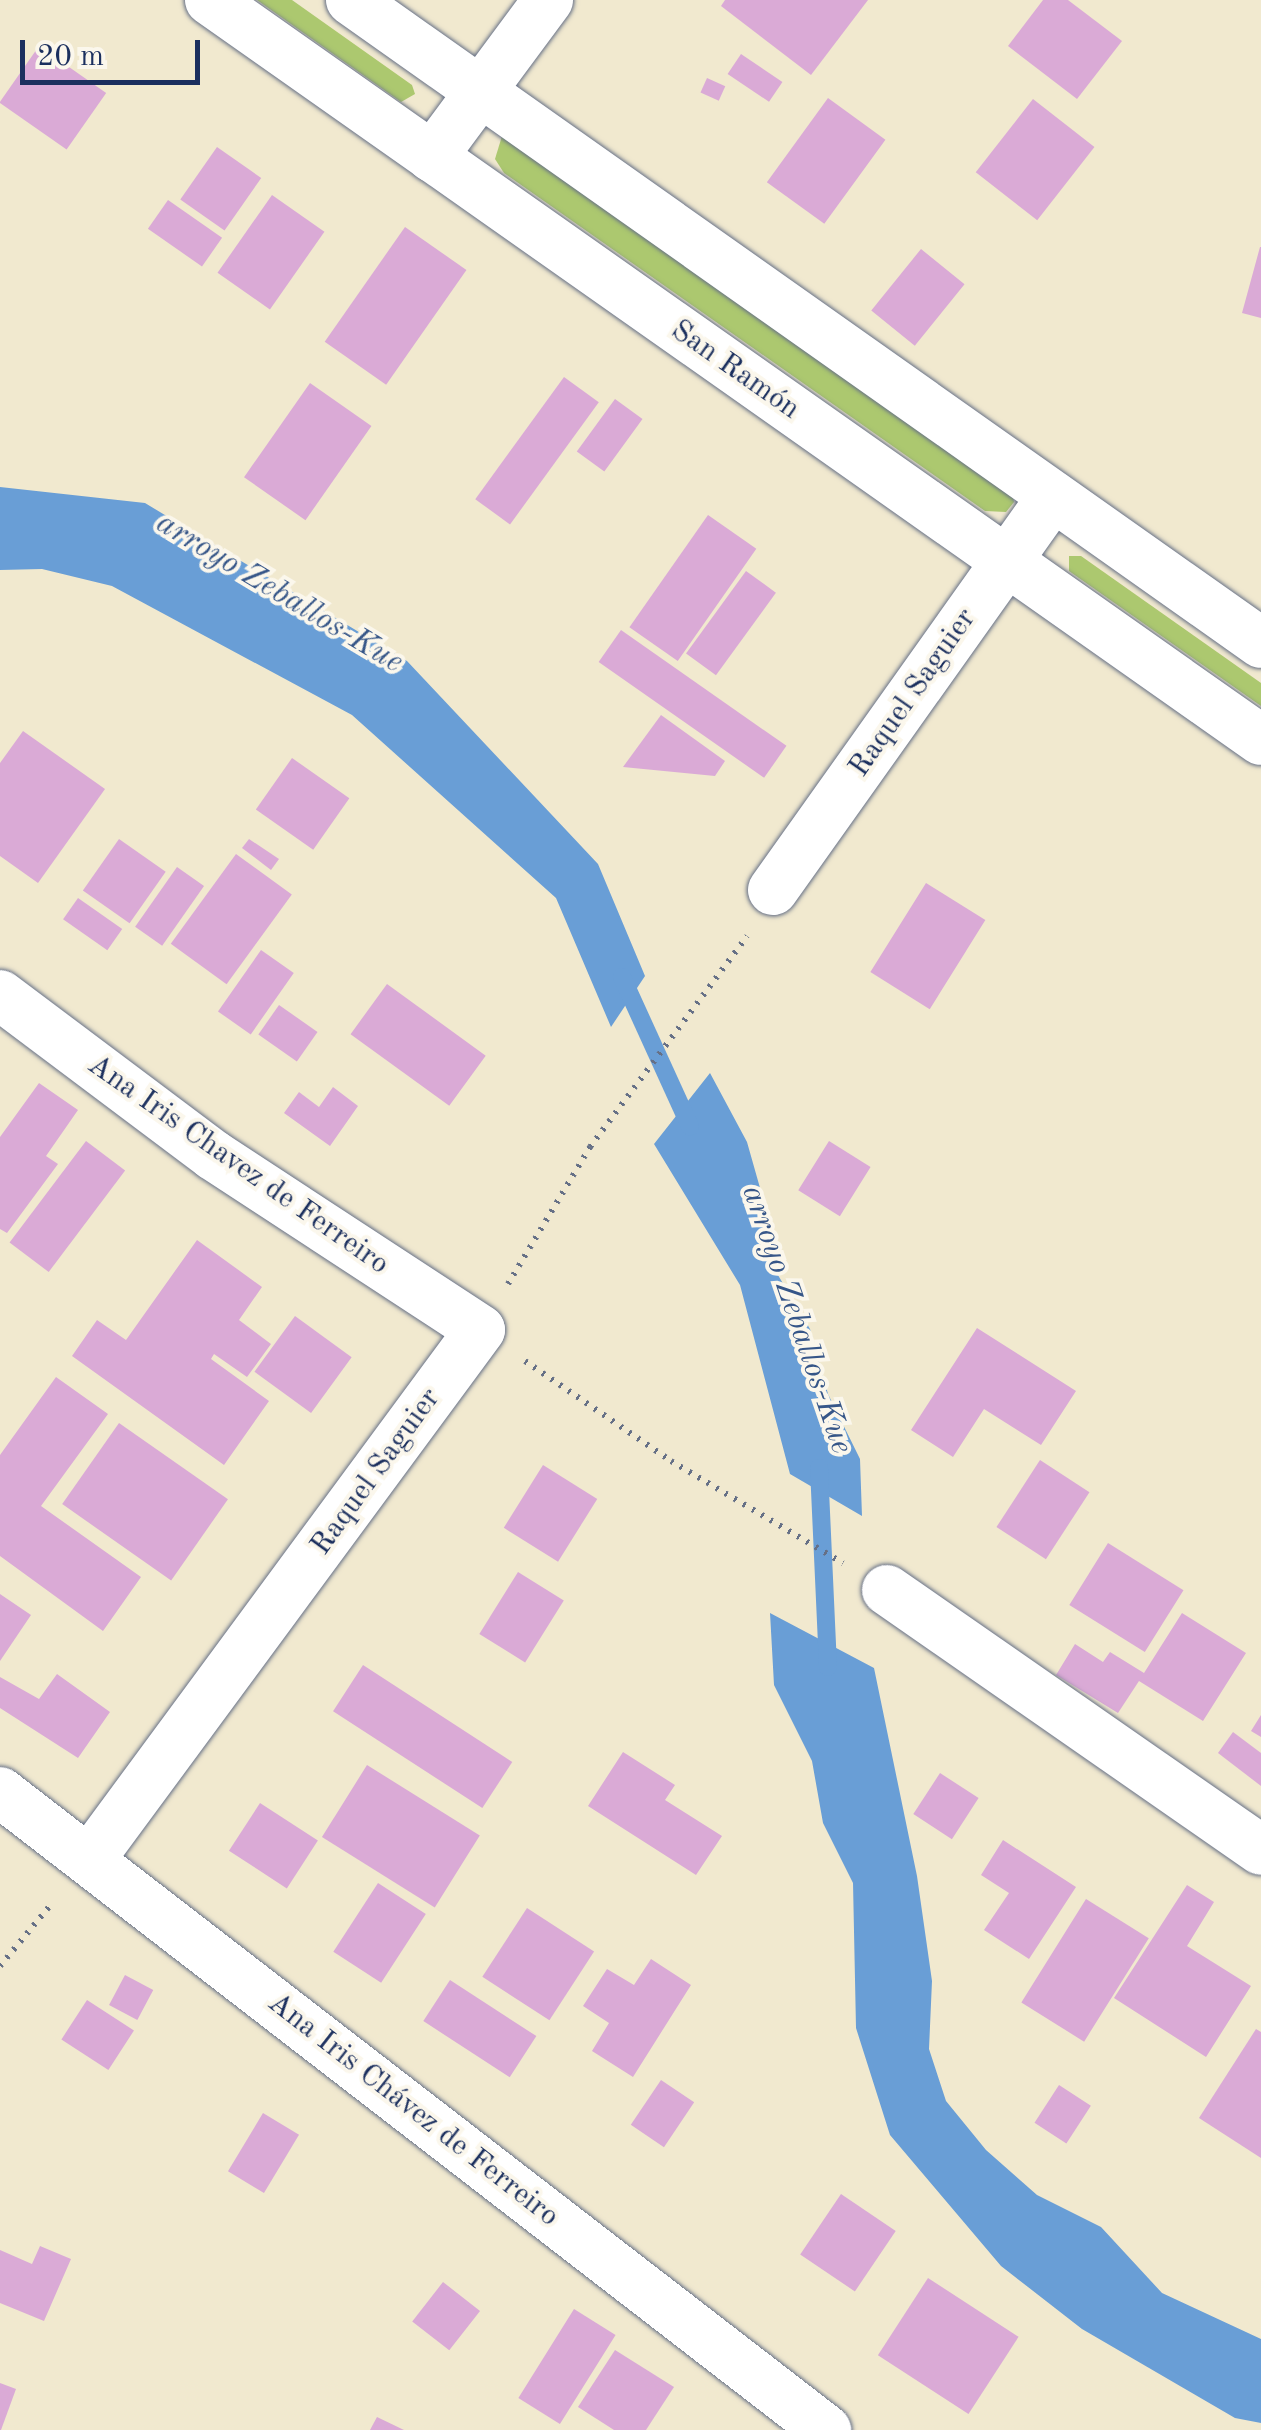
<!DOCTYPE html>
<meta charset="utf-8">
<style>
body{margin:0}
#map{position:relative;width:1261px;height:2430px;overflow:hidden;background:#f1e9cf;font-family:"Old Standard TT",serif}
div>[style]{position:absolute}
.green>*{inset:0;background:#acc86f}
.water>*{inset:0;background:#699ed6}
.stream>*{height:18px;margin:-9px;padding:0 9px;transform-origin:9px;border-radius:9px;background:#699ed6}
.building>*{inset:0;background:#daaad6;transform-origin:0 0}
.path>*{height:6px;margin-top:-3px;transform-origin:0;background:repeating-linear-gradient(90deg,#667086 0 2.5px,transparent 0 10.5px)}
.roads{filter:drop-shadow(0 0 2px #667086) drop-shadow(0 0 2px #667086)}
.minor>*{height:50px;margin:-25px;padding:0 25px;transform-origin:25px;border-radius:25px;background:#fff}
span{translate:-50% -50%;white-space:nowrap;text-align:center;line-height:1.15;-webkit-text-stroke:8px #fbf7ec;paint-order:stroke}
.street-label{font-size:30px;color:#1b2f5e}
.water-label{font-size:32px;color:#365688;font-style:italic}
.scale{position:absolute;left:20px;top:40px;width:180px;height:45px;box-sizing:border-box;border:5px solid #1b2f5e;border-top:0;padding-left:12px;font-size:30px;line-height:35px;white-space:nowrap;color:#1b2f5e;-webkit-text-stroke:8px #fbf7ec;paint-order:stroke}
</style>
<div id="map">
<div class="green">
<i style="clip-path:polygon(257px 0,292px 0,412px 85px,415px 94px,401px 102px)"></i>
<i style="clip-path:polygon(502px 136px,1012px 492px,1014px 502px,1006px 512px,985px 511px,504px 173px,495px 159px)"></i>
<i style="clip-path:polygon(1069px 556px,1081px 556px,1261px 683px,1261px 706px,1069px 571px)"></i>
</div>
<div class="water">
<i style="clip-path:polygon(0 487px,145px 503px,407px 661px,598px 864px,645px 976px,611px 1027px,556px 898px,352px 715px,112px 586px,42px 569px,0 570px)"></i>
<i style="clip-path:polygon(710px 1073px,747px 1142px,764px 1202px,772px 1265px,810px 1329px,828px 1394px,860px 1459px,862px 1516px,790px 1474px,740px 1285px,654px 1144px)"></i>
<i style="clip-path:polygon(770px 1613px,874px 1668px,917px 1876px,932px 1981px,929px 2049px,946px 2101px,986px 2150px,1037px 2195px,1101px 2227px,1162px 2293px,1261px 2339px,1261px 2423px,1235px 2418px,1082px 2329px,1001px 2266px,890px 2135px,856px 2028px,853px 1883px,823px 1823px,812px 1761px,774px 1685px)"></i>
</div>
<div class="stream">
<i style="left:622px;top:977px;width:164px;rotate:65.5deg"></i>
<i style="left:819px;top:1468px;width:199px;rotate:87.4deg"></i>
</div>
<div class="building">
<i style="clip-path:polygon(725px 0,868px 0,811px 75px,721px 6px)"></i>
<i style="clip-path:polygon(1043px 0,1068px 0,1122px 41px,1077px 99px,1008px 46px)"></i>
<i style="left:39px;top:46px;width:82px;height:69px;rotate:35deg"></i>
<i style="left:741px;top:54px;width:50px;height:24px;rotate:34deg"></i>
<i style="left:707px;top:78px;width:20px;height:16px;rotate:24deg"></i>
<i style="left:828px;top:98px;width:71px;height:104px;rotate:36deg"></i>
<i style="left:1033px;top:99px;width:78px;height:93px;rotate:38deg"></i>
<i style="left:217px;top:147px;width:54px;height:64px;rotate:35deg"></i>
<i style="left:272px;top:195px;width:64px;height:95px;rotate:35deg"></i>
<i style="left:168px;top:200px;width:66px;height:35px;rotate:35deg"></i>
<i style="left:405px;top:227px;width:75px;height:140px;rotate:35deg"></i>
<i style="clip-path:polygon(1260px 247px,1261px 247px,1261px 318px,1242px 313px)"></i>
<i style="left:921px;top:249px;width:56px;height:79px;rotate:39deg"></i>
<i style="left:564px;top:377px;width:43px;height:151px;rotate:36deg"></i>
<i style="left:310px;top:383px;width:75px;height:115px;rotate:35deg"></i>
<i style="left:615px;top:399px;width:34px;height:65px;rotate:36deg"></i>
<i style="left:708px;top:515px;width:59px;height:137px;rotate:35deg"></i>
<i style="left:746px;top:571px;width:37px;height:102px;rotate:36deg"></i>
<i style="left:621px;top:630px;width:202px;height:39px;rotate:35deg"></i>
<i style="clip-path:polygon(661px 715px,725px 761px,715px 776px,623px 767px)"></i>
<i style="clip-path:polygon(23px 731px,105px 789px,38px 883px,0 856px,0 763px)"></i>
<i style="left:292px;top:758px;width:70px;height:63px;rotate:35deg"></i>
<i style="left:119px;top:839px;width:57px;height:63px;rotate:35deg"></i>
<i style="clip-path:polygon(249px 839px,279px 859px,271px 870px,242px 848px)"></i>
<i style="left:236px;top:854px;width:69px;height:111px;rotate:36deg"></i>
<i style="left:177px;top:867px;width:33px;height:73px;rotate:35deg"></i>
<i style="left:926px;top:883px;width:70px;height:105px;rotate:32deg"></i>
<i style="left:78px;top:898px;width:54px;height:26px;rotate:35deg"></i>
<i style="left:261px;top:950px;width:40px;height:75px;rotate:35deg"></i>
<i style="left:387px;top:984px;width:122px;height:62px;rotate:36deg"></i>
<i style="left:279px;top:1005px;width:47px;height:36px;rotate:35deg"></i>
<i style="clip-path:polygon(39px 1083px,78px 1110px,46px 1156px,58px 1164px,7px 1233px,0 1229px,0 1137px)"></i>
<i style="clip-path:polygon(333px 1087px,358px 1106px,330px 1146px,284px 1113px,299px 1092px,319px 1107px)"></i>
<i style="left:86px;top:1141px;width:49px;height:127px;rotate:37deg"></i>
<i style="left:829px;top:1141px;width:49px;height:58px;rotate:32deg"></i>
<i style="clip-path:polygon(197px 1240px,262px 1287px,239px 1320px,271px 1344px,247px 1377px,214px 1354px,211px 1359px,269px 1401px,224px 1465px,72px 1356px,97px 1320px,126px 1340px)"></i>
<i style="left:295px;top:1316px;width:70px;height:69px;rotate:36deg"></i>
<i style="clip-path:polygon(977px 1328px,1076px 1391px,1041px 1445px,984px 1409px,953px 1457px,911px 1430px)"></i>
<i style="clip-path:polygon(56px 1377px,108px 1414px,41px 1506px,141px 1577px,103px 1631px,0 1556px,0 1455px)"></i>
<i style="left:119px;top:1423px;width:133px;height:99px;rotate:35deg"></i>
<i style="left:1040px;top:1460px;width:59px;height:80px;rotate:33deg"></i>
<i style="left:543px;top:1465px;width:64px;height:74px;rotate:32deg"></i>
<i style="left:1108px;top:1543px;width:89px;height:73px;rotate:32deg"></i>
<i style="left:518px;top:1572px;width:54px;height:73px;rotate:32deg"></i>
<i style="clip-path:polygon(0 1594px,31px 1615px,0 1661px)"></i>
<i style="clip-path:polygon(1182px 1613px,1246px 1653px,1203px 1721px,1139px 1681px,1118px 1713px,1056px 1675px,1075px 1644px,1103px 1662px,1110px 1652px,1144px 1673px)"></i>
<i style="left:363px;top:1665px;width:178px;height:55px;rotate:33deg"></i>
<i style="clip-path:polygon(57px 1674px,110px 1712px,78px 1758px,0 1708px,0 1677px,39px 1699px)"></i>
<i style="clip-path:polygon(1261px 1715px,1261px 1737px,1251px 1731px)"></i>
<i style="clip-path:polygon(1233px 1732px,1261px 1753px,1261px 1786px,1218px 1753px)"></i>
<i style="clip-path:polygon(623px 1752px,675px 1785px,665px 1800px,722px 1836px,696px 1875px,588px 1806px)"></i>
<i style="left:367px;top:1765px;width:133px;height:85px;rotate:32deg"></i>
<i style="left:940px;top:1773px;width:46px;height:49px;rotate:33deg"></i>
<i style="left:260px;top:1803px;width:69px;height:57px;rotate:33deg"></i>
<i style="clip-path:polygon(1003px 1840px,1076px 1887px,1029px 1959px,984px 1930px,1009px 1893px,981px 1875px)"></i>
<i style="left:378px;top:1883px;width:57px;height:82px;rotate:33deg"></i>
<i style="clip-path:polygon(1187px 1885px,1214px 1902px,1187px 1946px,1251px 1986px,1206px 2057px,1114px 1998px)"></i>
<i style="left:1086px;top:1899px;width:74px;height:122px;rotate:32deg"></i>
<i style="left:527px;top:1908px;width:80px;height:82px;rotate:33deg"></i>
<i style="clip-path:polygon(651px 1959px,691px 1985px,633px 2077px,592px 2051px,609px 2023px,583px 2006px,607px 1969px,634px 1985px)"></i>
<i style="left:125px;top:1975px;width:32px;height:34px;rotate:28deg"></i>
<i style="left:450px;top:1980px;width:103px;height:49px;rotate:33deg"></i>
<i style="left:87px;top:2000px;width:56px;height:47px;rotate:33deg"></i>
<i style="clip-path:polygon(1256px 2029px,1261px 2032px,1261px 2158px,1199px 2118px)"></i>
<i style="left:661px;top:2080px;width:40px;height:54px;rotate:34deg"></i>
<i style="left:1059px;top:2085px;width:38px;height:45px;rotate:33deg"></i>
<i style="left:263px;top:2113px;width:42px;height:68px;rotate:31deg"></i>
<i style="left:841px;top:2194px;width:66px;height:73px;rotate:34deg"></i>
<i style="clip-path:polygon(40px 2246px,71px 2259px,44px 2321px,0 2303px,0 2250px,32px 2264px)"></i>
<i style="left:928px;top:2278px;width:108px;height:92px;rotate:33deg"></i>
<i style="left:443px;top:2282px;width:47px;height:50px;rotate:38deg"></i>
<i style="left:574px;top:2309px;width:49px;height:105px;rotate:32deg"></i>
<i style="clip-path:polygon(615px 2350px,674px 2387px,646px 2430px,614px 2430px,578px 2407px)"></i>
<i style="clip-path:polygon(0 2383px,16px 2389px,1px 2430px,0 2430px)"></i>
<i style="clip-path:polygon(377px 2417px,404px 2430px,370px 2430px)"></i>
</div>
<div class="path">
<i style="left:508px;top:1284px;width:160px;rotate:-59.1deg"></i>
<i style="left:590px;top:1147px;width:263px;rotate:-53.3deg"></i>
<i style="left:525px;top:1361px;width:177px;rotate:34.4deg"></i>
<i style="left:671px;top:1461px;width:200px;rotate:30.7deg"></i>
<i style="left:0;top:1966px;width:83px;rotate:-50.4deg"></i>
</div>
<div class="roads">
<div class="minor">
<i style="left:210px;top:0;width:1285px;rotate:35.15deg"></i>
<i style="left:351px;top:0;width:1114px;rotate:35.24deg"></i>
<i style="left:432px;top:157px;width:195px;rotate:-53.5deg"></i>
<i style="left:773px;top:890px;width:483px;rotate:-54.6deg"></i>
<i style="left:0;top:995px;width:266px;rotate:36.9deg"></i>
<i style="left:213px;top:1155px;width:319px;rotate:33.2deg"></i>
<i style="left:480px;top:1330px;width:657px;rotate:126.4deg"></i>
<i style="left:887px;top:1590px;width:455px;rotate:34.8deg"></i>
<i style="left:0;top:1792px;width:1044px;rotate:37.68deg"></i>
</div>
</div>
<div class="street-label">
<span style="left:735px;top:370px;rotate:35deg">San Ramón</span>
<span style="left:913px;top:693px;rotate:-55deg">Raquel Saguier</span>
<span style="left:238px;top:1165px;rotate:35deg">Ana Iris Chavez de Ferreiro</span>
<span style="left:376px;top:1472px;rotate:-54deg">Raquel Saguier</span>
<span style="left:413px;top:2110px;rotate:38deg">Ana Iris Chávez de Ferreiro</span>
</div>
<div class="water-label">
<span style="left:279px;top:594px;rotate:31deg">arroyo Zeballos-Kue</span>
<span style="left:796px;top:1320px;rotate:71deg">arroyo Zeballos-Kue</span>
</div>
<div class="scale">20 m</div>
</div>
